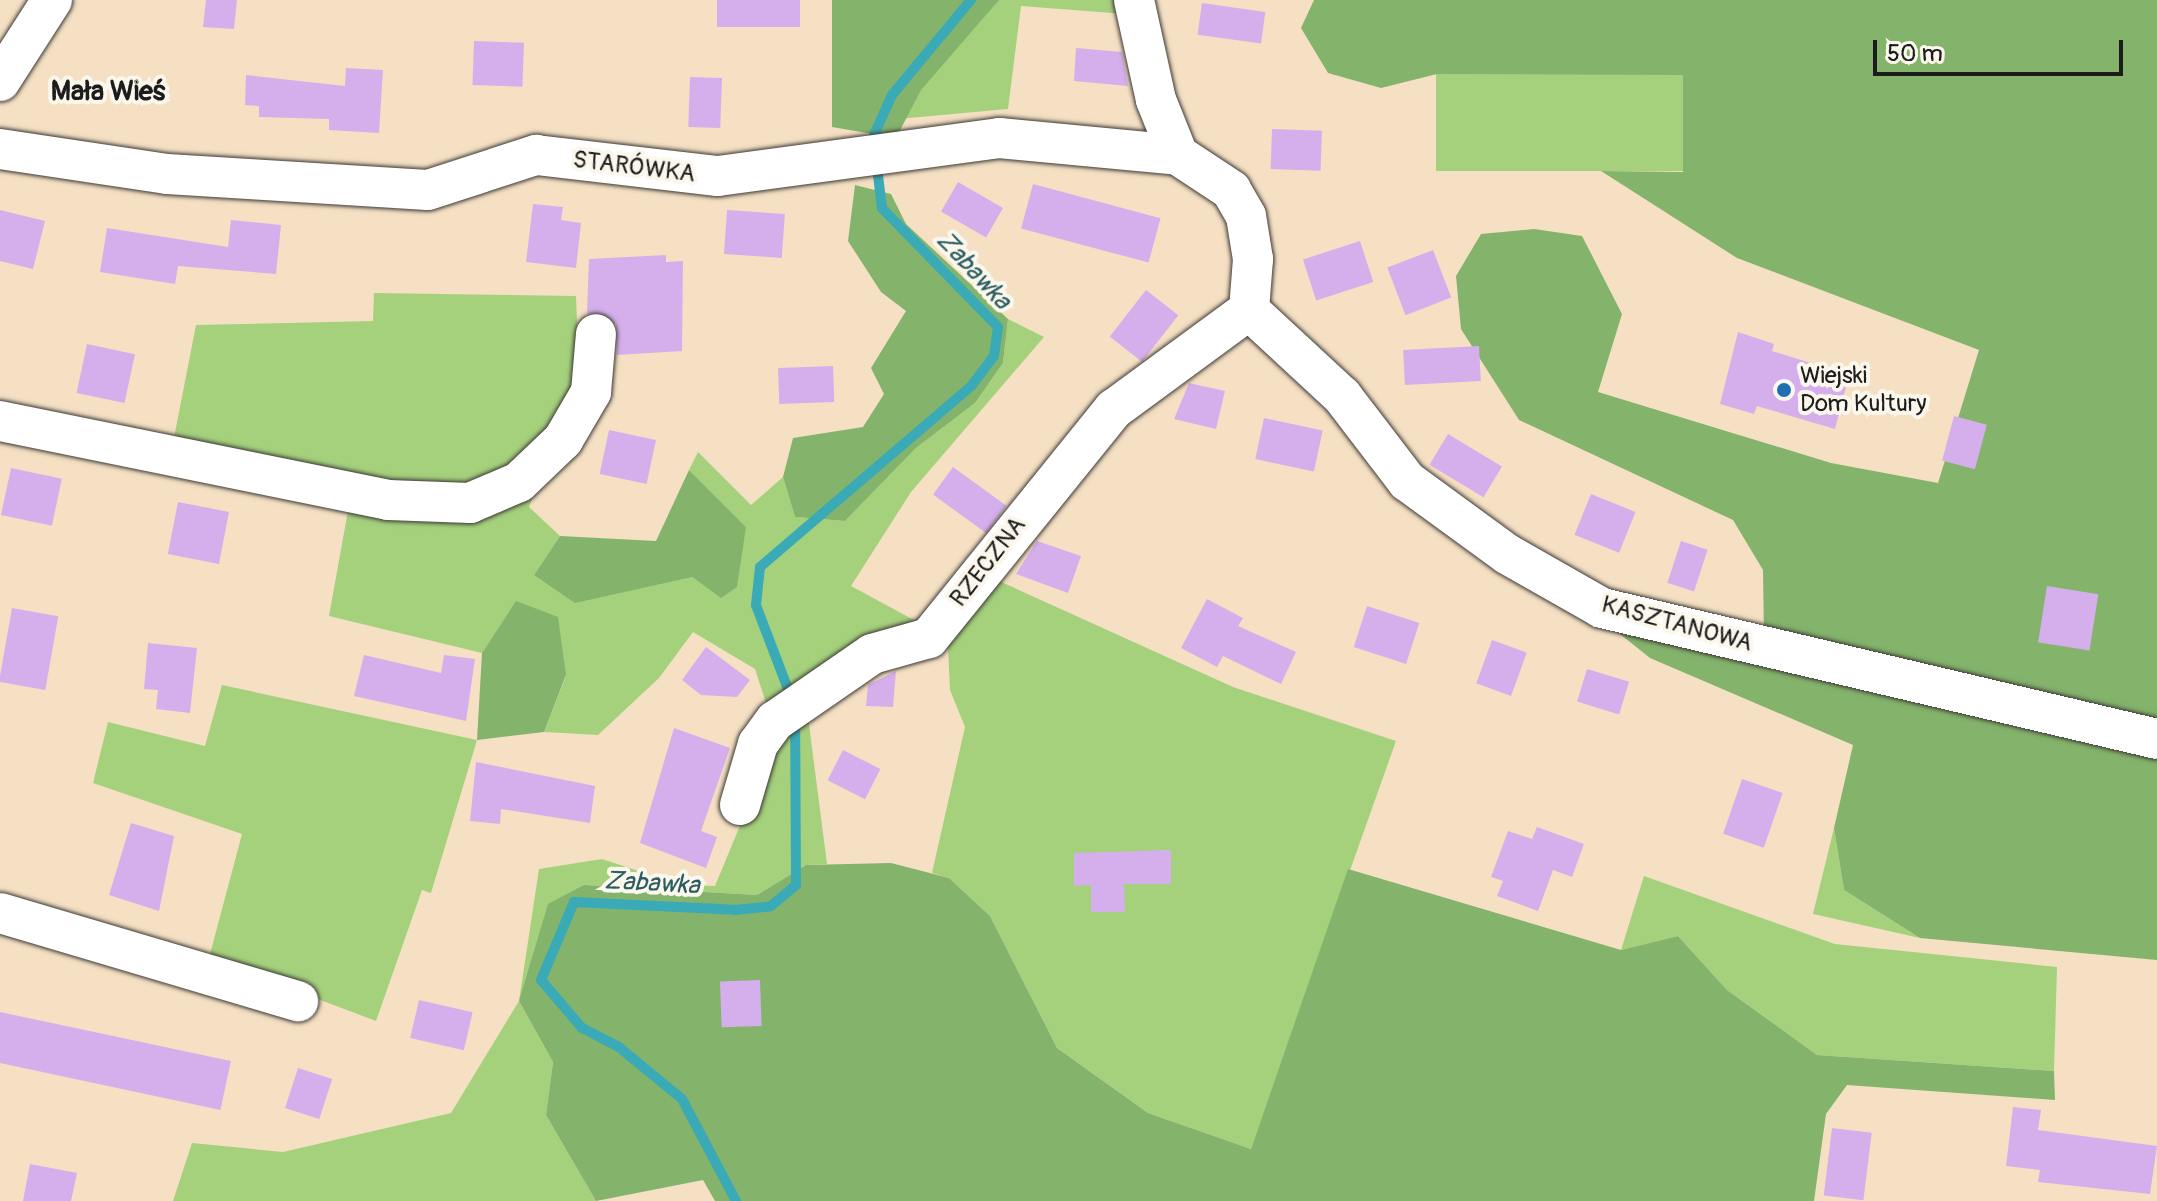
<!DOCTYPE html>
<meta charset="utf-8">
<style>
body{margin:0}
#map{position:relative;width:2157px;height:1201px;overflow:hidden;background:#f5e0c4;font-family:Pangolin,sans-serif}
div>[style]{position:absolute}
.green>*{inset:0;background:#a5d17d;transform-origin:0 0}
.forest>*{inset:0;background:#84b36c}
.stream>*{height:10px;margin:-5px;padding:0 5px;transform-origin:5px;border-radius:5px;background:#3aabb6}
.building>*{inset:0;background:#d5afec;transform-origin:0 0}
.roads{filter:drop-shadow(0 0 2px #3d3935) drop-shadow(0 0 2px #3d3935)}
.minor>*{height:40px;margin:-20px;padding:0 20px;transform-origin:20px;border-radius:20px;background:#fff}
.dots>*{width:22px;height:22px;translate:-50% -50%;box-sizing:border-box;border:4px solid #fbf7ec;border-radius:50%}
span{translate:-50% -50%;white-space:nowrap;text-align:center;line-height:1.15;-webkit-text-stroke:8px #fbf7ec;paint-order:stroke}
.street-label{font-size:24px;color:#1c1c1c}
.poi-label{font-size:24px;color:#1c1c1c}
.left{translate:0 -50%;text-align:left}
.water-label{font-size:26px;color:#2a5c61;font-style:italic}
.quarter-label{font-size:28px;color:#1c1c1c;font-weight:700}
.scale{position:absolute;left:1873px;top:40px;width:250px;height:36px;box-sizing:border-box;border:4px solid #1c1c1c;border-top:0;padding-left:10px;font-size:24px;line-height:28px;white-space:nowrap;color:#1c1c1c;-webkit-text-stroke:6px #fbf7ec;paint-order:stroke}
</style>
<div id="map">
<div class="green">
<i style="clip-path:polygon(982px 0,1124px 0,1125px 14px,1021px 6px,1008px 109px,898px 119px)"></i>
<i style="left:1436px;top:74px;width:247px;height:97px"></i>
<i style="clip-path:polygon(374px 293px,576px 296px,579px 375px,529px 507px,560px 536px,534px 575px,692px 577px,721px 597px,746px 527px,689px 470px,698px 452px,751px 505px,783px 477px,795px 517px,845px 521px,916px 448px,975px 403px,1003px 363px,1008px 319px,1044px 337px,911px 492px,851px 586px,927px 627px,769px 712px,755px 669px,693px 632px,659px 678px,598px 735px,544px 732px,566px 676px,516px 602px,482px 653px,329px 616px,353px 483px,172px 448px,196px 325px,373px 321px)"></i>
<i style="clip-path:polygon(988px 576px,1233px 687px,1396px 741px,1251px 1149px,1148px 1113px,1057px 1048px,990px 916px,949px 878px,932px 873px,965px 727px,950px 690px,948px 647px)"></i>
<i style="clip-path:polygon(222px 685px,477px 740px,431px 893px,422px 890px,376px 1021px,209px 958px,242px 834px,93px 783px,108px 722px,205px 746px)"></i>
<i style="clip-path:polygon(806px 701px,827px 864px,806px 865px,757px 895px,584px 885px,519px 1001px,553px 1062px,546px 1115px,596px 1201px,173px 1201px,192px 1143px,283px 1152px,451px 1113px,519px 1001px,539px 869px,602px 859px,681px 885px,715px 886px,770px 753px)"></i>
<i style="clip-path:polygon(1834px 828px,1844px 890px,1920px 938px,1813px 914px)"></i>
<i style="clip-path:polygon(1644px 876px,1835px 944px,2057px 967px,2054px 1071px,1817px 1055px,1727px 990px,1678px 936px,1621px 950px)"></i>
</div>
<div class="forest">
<i style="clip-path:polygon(832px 0,999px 0,921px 90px,896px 138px,832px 127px)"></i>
<i style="clip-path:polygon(1314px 0,2157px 0,2157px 960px,1920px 938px,1844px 890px,1834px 828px,1853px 745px,1650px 658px,1615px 630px,1764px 640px,1763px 570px,1733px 520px,1519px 420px,1461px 329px,1456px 276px,1481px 234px,1534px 229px,1582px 236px,1622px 314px,1598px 392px,1831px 463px,1938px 483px,1979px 350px,1737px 258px,1601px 171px,1683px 172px,1683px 75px,1437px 74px,1381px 88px,1328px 73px,1301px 28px)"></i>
<i style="clip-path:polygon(855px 185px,891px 194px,906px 224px,1008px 319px,1003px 363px,975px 403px,916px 448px,845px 521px,795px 517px,783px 477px,793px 438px,863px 427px,884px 394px,871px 368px,906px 311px,881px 292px,848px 241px)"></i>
<i style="clip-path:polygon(689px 470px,746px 527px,737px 587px,721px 598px,692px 577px,575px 603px,534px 575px,560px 536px,656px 541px)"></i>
<i style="clip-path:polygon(516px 601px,558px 617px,566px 675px,544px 732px,477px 740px,482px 653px)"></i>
<i style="clip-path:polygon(891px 863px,949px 878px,990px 916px,1057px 1048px,1148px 1113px,1251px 1149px,1348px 869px,1621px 950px,1678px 936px,1727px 990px,1817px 1055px,2054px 1071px,2055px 1100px,1847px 1085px,1826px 1114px,1814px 1201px,715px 1201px,703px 1180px,596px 1201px,546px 1115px,553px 1062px,519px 1001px,548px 904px,584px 885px,757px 895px,806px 865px)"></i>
</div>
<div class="stream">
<i style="left:874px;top:135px;width:44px;rotate:-65.8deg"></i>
<i style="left:892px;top:95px;width:124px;rotate:-50.3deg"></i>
<i style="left:788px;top:689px;width:90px;rotate:-110.9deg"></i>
<i style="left:756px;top:605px;width:38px;rotate:-84deg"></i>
<i style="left:760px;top:567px;width:279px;rotate:-40.6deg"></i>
<i style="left:972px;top:385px;width:36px;rotate:-53deg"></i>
<i style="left:994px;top:356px;width:29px;rotate:-82deg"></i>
<i style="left:998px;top:327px;width:166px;rotate:-134.3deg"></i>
<i style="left:882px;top:208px;width:39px;rotate:-97deg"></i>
<i style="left:736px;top:1201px;width:115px;rotate:-117.9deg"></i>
<i style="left:682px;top:1099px;width:82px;rotate:-140.5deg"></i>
<i style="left:619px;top:1047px;width:42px;rotate:-152.8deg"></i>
<i style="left:582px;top:1028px;width:63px;rotate:-130.5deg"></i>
<i style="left:541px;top:980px;width:85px;rotate:-67.1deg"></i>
<i style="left:574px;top:902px;width:161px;rotate:2.8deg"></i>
<i style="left:735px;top:910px;width:36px;rotate:-6deg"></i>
<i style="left:771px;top:906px;width:33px;rotate:-40deg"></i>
<i style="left:796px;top:885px;width:164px;rotate:-90.3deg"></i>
</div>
<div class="building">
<i style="clip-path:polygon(206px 0,237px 0,234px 29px,203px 27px)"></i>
<i style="left:717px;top:0;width:83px;height:27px"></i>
<i style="left:1202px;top:3px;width:64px;height:32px;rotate:8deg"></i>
<i style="left:474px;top:41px;width:50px;height:44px;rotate:2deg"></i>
<i style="clip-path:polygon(1076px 48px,1122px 52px,1128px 86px,1074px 81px)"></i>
<i style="clip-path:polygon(346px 68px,383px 70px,379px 133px,329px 130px,329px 119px,259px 117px,259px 106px,245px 105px,246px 75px,345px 86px)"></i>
<i style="left:690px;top:77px;width:32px;height:50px;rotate:2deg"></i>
<i style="left:1272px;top:129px;width:50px;height:40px;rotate:2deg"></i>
<i style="left:958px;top:182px;width:52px;height:34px;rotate:30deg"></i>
<i style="left:1033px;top:184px;width:132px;height:46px;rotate:15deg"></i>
<i style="clip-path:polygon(533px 204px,563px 207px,561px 220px,581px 223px,576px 268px,526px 262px)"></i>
<i style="clip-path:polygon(0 210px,45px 221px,33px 269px,0 261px)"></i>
<i style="left:727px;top:210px;width:58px;height:44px;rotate:4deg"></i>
<i style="clip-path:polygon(231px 220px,281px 225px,276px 274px,178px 266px,175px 284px,100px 272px,107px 228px,228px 247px)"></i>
<i style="left:1360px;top:241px;width:43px;height:60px;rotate:72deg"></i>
<i style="left:1433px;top:250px;width:51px;height:49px;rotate:69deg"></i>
<i style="clip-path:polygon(666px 255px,666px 262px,683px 261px,682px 351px,617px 355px,616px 324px,587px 313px,589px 259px)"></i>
<i style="left:1146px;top:290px;width:41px;height:59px;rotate:38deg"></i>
<i style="clip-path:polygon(1738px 332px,1774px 344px,1772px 351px,1849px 375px,1835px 429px,1757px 406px,1754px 414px,1720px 404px)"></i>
<i style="left:87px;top:344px;width:49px;height:50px;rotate:12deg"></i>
<i style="left:1479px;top:346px;width:35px;height:76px;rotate:87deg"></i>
<i style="left:833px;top:366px;width:36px;height:55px;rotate:88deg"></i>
<i style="clip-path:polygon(1189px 383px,1225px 391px,1216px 429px,1174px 419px)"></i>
<i style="left:1954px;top:416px;width:34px;height:46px;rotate:15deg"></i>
<i style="left:1264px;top:418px;width:60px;height:42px;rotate:12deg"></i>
<i style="left:609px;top:430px;width:48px;height:45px;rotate:12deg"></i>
<i style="left:1448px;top:434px;width:63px;height:36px;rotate:31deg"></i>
<i style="left:953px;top:467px;width:66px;height:34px;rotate:36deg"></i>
<i style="left:11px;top:468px;width:52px;height:48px;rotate:12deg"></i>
<i style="left:1591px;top:494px;width:48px;height:44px;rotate:22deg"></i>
<i style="left:178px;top:502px;width:52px;height:53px;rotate:11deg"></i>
<i style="clip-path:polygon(1037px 541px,1081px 556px,1068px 593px,1016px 574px)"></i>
<i style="left:1681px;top:541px;width:28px;height:44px;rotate:18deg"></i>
<i style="left:2047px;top:586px;width:52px;height:57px;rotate:9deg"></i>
<i style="clip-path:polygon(1207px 599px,1243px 618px,1238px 626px,1296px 652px,1281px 684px,1223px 656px,1217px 667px,1181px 648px)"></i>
<i style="left:1367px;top:606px;width:55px;height:43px;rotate:18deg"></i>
<i style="left:12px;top:608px;width:47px;height:75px;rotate:10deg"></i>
<i style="left:1492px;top:640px;width:37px;height:46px;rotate:20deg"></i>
<i style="clip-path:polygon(148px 643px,197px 648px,190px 713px,156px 709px,158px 690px,144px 689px)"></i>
<i style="clip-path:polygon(706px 647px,750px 680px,737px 697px,701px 695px,682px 680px)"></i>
<i style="clip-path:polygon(364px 655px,441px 673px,444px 655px,475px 659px,466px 721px,354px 696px)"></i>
<i style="left:1587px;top:669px;width:44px;height:34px;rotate:17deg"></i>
<i style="clip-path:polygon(896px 671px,893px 707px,866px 706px,868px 685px)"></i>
<i style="clip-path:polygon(674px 728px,730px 748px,701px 831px,717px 837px,706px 868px,640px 843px)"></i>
<i style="left:843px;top:750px;width:42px;height:34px;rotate:27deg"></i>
<i style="clip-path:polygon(476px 762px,595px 786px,590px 823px,501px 809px,500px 824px,470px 821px)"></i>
<i style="left:1742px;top:779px;width:43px;height:58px;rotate:19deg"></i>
<i style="clip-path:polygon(131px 823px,174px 836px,159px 911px,109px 895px)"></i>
<i style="clip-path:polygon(1537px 827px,1584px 844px,1572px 877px,1553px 870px,1538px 911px,1497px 896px,1503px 881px,1491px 877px,1508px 831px,1532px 839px)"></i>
<i style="clip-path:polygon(1171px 850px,1171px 884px,1124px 884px,1125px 912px,1091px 912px,1091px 885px,1074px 886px,1074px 853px)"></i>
<i style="left:760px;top:980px;width:46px;height:40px;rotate:88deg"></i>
<i style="left:419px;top:1000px;width:55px;height:39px;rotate:13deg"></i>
<i style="left:0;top:1012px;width:236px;height:50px;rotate:12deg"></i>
<i style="left:298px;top:1068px;width:36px;height:42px;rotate:18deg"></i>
<i style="clip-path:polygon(2013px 1107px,2041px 1110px,2038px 1130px,2157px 1146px,2150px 1194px,2038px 1182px,2040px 1170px,2006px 1166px)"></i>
<i style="left:1832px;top:1128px;width:40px;height:68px;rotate:7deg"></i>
<i style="clip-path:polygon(30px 1164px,77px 1173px,71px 1201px,23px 1201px)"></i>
</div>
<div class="roads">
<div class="minor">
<i style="left:1134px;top:0;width:102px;rotate:77.6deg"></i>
<i style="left:1156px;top:100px;width:59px;rotate:68.2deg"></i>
<i style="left:0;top:81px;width:96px;rotate:-57.3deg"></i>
<i style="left:0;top:149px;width:169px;rotate:8.5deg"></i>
<i style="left:167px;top:174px;width:261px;rotate:3.5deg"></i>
<i style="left:428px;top:190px;width:114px;rotate:-18deg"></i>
<i style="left:536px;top:155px;width:183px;rotate:6.6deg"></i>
<i style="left:718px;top:176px;width:284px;rotate:-7.7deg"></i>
<i style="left:999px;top:138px;width:180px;rotate:5.4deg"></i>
<i style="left:1178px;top:155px;width:64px;rotate:33.4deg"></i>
<i style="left:1231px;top:190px;width:30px;rotate:60deg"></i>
<i style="left:1246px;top:216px;width:44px;rotate:80.8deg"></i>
<i style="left:1253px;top:259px;width:51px;rotate:94.5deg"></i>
<i style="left:1249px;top:310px;width:127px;rotate:42.8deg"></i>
<i style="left:1342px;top:396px;width:107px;rotate:52.6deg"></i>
<i style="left:1407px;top:481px;width:124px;rotate:36.1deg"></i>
<i style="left:1507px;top:554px;width:109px;rotate:29.6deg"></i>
<i style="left:1602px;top:608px;width:570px;rotate:13.28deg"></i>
<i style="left:0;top:421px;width:396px;rotate:11.5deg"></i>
<i style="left:388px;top:500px;width:82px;rotate:2.1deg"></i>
<i style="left:470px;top:503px;width:53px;rotate:-23.2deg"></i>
<i style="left:519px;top:482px;width:61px;rotate:-43.7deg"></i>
<i style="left:563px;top:440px;width:56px;rotate:-59.7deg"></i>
<i style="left:591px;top:392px;width:58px;rotate:-85.1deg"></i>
<i style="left:740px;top:805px;width:64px;rotate:-73.6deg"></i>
<i style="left:758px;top:744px;width:29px;rotate:-54deg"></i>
<i style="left:775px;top:721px;width:118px;rotate:-34.6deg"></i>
<i style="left:872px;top:654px;width:59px;rotate:-15.7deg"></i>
<i style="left:929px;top:638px;width:294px;rotate:-51.1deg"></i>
<i style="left:1114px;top:409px;width:167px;rotate:-36.3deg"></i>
<i style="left:0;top:913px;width:311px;rotate:16.5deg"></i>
</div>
</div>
<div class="dots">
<i style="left:1784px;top:390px;background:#1f6fb2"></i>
</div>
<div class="street-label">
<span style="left:634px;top:167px;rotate:7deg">STARÓWKA</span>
<span style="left:988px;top:562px;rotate:-52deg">RZECZNA</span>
<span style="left:1677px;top:624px;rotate:15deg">KASZTANOWA</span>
</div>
<div class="poi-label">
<span class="left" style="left:1800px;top:390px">Wiejski<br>Dom Kultury</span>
</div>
<div class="water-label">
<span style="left:973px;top:271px;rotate:47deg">Zabawka</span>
<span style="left:652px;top:884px;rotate:3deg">Zabawka</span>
</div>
<div class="quarter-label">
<span style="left:108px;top:92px">Mała Wieś</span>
</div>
<div class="scale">50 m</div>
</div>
